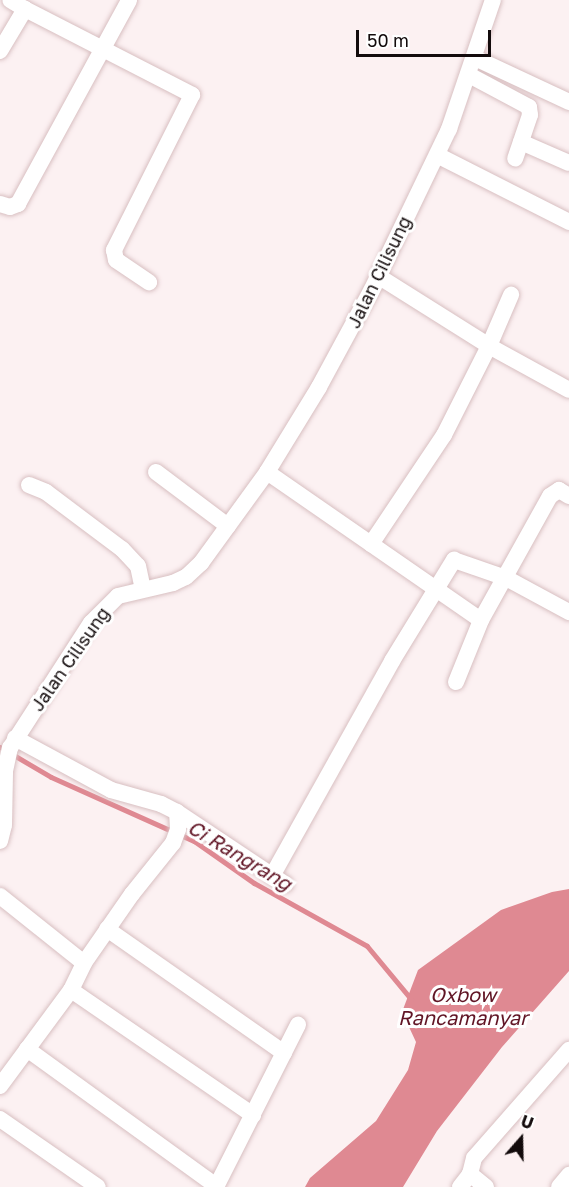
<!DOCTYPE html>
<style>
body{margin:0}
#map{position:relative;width:569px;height:1187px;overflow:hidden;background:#fcf1f2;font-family:"Golos Text",sans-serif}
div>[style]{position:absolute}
.water>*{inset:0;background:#df8992}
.stream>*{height:5px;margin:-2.5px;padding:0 2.5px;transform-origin:2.5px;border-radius:2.5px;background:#df8992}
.roads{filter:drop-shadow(0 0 2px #d8bfc1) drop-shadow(0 0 2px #d8bfc1)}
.street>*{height:16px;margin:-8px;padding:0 8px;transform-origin:8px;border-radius:8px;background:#fff}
span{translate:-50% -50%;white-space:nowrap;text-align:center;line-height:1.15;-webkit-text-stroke:6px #fff;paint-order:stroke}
.street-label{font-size:18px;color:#130b0c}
.water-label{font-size:20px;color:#611525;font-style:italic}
.north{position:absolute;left:491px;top:1109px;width:60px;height:60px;-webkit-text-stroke:4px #fff;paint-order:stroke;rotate:20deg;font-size:16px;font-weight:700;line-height:24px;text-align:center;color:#130b0c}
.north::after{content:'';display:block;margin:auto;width:21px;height:27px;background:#130b0c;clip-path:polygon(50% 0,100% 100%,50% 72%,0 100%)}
.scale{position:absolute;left:356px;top:30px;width:135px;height:27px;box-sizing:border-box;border:3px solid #130b0c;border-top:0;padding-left:8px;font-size:18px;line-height:21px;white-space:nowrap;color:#130b0c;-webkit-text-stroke:4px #fff;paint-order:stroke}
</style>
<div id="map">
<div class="water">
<i style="clip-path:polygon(569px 889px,569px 971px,502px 1047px,437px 1131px,403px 1187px,305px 1187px,310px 1178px,376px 1121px,408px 1070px,416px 1042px,402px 1012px,418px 970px,501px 910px,552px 892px)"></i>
</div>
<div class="stream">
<i style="left:0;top:747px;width:59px;rotate:30.5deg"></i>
<i style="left:51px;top:777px;width:157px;rotate:24.1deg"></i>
<i style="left:194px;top:841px;width:73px;rotate:35deg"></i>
<i style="left:254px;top:883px;width:129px;rotate:29.1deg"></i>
<i style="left:367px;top:946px;width:69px;rotate:50.3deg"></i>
</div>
<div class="roads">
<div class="street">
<i style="left:25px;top:9px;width:188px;rotate:27.2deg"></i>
<i style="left:192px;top:95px;width:174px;rotate:116.7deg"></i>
<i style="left:114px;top:250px;width:10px;rotate:79deg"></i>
<i style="left:116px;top:260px;width:40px;rotate:34deg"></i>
<i style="left:0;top:51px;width:49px;rotate:-59.2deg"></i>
<i style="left:25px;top:9px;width:17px;rotate:-149deg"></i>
<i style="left:475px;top:58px;width:104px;rotate:25.1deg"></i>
<i style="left:469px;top:75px;width:68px;rotate:28.1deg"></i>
<i style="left:529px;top:107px;width:8px;rotate:83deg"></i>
<i style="left:530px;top:115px;width:46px;rotate:108.8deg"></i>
<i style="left:521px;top:142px;width:52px;rotate:23.6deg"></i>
<i style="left:437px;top:155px;width:148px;rotate:26.9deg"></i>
<i style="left:0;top:204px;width:10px;rotate:17deg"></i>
<i style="left:10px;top:207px;width:9px;rotate:-21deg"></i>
<i style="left:18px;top:204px;width:232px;rotate:-61.4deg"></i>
<i style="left:378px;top:276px;width:131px;rotate:32.2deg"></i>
<i style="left:489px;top:346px;width:91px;rotate:28.8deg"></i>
<i style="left:156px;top:472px;width:90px;rotate:36.9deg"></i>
<i style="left:267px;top:472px;width:260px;rotate:34.7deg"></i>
<i style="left:29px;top:485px;width:18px;rotate:22deg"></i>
<i style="left:46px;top:492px;width:95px;rotate:36.9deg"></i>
<i style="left:122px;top:549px;width:23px;rotate:47deg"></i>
<i style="left:138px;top:566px;width:24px;rotate:78deg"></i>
<i style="left:371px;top:544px;width:131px;rotate:-56.2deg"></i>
<i style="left:444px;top:435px;width:100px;rotate:-63.2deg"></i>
<i style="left:489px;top:346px;width:56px;rotate:-66.7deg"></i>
<i style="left:456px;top:682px;width:67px;rotate:-68deg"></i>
<i style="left:481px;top:620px;width:142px;rotate:-60.9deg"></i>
<i style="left:550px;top:496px;width:11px;rotate:-34deg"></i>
<i style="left:559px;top:490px;width:12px;rotate:31deg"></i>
<i style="left:15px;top:738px;width:109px;rotate:28.4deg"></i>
<i style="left:111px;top:790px;width:52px;rotate:15.6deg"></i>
<i style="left:161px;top:804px;width:18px;rotate:27deg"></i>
<i style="left:177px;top:812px;width:130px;rotate:33.7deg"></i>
<i style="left:0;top:841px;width:16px;rotate:-76deg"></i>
<i style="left:4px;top:825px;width:54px;rotate:-88.9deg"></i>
<i style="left:5px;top:771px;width:24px;rotate:-78deg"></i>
<i style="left:10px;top:748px;width:149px;rotate:-57.1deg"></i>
<i style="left:91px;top:623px;width:38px;rotate:-45deg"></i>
<i style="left:118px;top:596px;width:57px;rotate:-13.3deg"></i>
<i style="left:173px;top:583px;width:14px;rotate:-25deg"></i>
<i style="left:186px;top:577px;width:21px;rotate:-43deg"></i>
<i style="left:201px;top:563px;width:112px;rotate:-54deg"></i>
<i style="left:267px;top:472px;width:100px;rotate:-58.5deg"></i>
<i style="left:319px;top:387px;width:109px;rotate:-61.6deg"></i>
<i style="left:371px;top:291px;width:180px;rotate:-64.3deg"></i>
<i style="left:449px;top:129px;width:136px;rotate:-71.2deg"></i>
<i style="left:272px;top:876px;width:246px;rotate:-60.8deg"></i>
<i style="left:392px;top:661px;width:119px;rotate:-58.5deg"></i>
<i style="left:454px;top:560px;width:55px;rotate:19.1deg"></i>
<i style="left:506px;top:578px;width:72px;rotate:28.4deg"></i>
<i style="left:0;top:896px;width:107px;rotate:38.6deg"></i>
<i style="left:107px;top:929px;width:216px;rotate:35deg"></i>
<i style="left:71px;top:990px;width:221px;rotate:34.5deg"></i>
<i style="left:27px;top:1049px;width:233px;rotate:35.9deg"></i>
<i style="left:0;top:1086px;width:119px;rotate:-53.5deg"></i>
<i style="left:71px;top:990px;width:30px;rotate:-64deg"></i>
<i style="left:84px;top:963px;width:84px;rotate:-55.2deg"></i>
<i style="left:132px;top:894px;width:65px;rotate:-51.2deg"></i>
<i style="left:173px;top:843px;width:15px;rotate:-70deg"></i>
<i style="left:178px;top:829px;width:17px;rotate:-93deg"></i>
<i style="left:0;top:1119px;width:119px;rotate:34.8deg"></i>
<i style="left:216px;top:1187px;width:182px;rotate:-63.2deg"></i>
<i style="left:460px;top:1187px;width:16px;rotate:-52deg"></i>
<i style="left:486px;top:1187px;width:21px;rotate:-141deg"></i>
<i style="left:470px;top:1174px;width:16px;rotate:-76deg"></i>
<i style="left:474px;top:1158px;width:144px;rotate:-48.7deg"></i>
<i style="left:559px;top:1187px;width:16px;rotate:-50deg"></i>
</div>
</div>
<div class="street-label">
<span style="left:379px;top:272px;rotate:-64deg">Jalan Cilisung</span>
<span style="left:70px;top:659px;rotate:-55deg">Jalan Cilisung</span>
</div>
<div class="water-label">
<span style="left:240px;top:855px;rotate:31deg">Ci Rangrang</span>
<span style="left:463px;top:1006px">Oxbow<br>Rancamanyar</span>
</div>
<div class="north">U</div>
<div class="scale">50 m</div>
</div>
